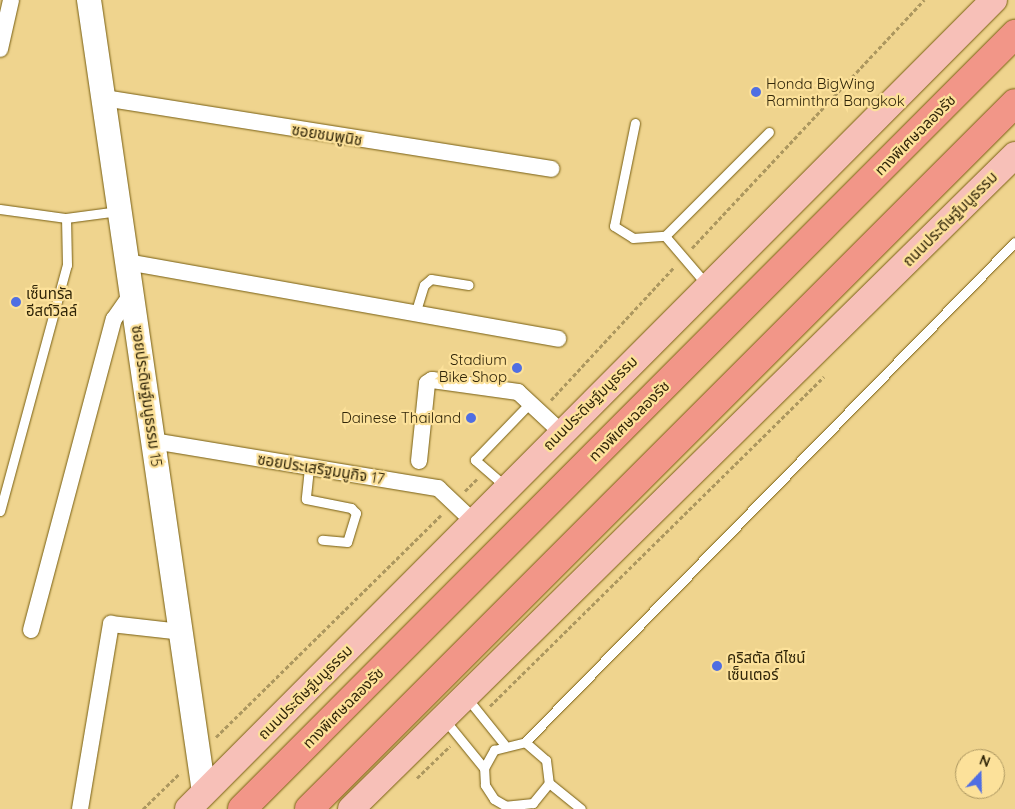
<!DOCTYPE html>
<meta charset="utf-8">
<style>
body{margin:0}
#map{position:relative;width:1015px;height:809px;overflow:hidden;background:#efd48e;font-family:Quicksand,"Noto Sans Thai",sans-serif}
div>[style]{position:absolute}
.path>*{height:3px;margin-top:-1.5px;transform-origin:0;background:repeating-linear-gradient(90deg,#ac975f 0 4px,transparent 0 6.5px)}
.roads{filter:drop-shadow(0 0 1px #775e12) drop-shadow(0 0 1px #775e12)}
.lane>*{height:9px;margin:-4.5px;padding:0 4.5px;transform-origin:4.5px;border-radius:4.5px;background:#fff}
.street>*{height:16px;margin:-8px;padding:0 8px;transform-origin:8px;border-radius:8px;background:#fff}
.secondary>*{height:24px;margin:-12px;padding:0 12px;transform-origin:12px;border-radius:12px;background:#fff}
.primary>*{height:26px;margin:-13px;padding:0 13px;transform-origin:13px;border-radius:13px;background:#f7c0b8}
.highway>*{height:28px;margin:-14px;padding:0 14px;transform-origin:14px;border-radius:14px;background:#f29688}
.dots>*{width:14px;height:14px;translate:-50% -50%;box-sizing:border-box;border:2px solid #fce19a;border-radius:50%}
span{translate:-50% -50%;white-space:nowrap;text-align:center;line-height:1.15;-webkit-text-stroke:4.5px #fce19a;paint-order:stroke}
.poi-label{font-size:15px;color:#312609}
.left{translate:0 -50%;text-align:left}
.right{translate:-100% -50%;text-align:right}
.street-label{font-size:15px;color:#312609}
.north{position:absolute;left:955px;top:749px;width:50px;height:50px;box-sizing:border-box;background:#fce19a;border:1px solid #ab9660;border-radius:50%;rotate:21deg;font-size:14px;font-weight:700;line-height:20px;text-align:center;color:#312609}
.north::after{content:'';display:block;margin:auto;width:18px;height:22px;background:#506ee2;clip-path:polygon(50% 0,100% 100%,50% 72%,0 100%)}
</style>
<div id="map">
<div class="path">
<i style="left:692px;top:248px;width:340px;rotate:-46.9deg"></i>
<i style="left:551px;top:400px;width:181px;rotate:-47.2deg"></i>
<i style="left:465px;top:491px;width:17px;rotate:-45deg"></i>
<i style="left:490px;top:706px;width:469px;rotate:-44.6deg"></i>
<i style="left:216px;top:737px;width:316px;rotate:-44.6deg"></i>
<i style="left:417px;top:778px;width:46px;rotate:-44.1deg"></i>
<i style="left:143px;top:809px;width:52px;rotate:-44.2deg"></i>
</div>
<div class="roads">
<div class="lane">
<i style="left:635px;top:123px;width:105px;rotate:101.5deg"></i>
<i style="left:614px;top:226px;width:22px;rotate:32deg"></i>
<i style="left:633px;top:238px;width:32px;rotate:-4deg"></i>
<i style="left:0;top:209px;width:67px;rotate:7.8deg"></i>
<i style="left:66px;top:218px;width:53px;rotate:-7.5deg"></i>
<i style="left:707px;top:285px;width:65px;rotate:-130.6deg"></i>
<i style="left:665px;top:236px;width:147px;rotate:-45deg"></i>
<i style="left:415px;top:314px;width:30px;rotate:-73deg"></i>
<i style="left:424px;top:285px;width:9px;rotate:-41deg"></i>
<i style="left:431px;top:279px;width:38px;rotate:9deg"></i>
<i style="left:309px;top:468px;width:31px;rotate:96deg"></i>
<i style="left:306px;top:499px;width:46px;rotate:11.3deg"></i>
<i style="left:351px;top:508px;width:7px;rotate:45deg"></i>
<i style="left:356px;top:513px;width:30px;rotate:107deg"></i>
<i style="left:347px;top:542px;width:25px;rotate:-175deg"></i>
<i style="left:505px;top:486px;width:40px;rotate:-139deg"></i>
<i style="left:475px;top:460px;width:79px;rotate:-46deg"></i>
<i style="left:0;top:511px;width:255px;rotate:-74.8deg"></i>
<i style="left:67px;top:265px;width:47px;rotate:-91.2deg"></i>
<i style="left:467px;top:698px;width:59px;rotate:51.2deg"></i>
<i style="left:444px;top:719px;width:63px;rotate:50.8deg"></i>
<i style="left:525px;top:742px;width:28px;rotate:41deg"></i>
<i style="left:546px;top:760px;width:23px;rotate:83deg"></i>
<i style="left:549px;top:783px;width:26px;rotate:129deg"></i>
<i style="left:533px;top:803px;width:27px;rotate:174deg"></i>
<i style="left:506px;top:806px;width:14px;rotate:-150deg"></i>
<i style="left:494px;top:799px;width:17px;rotate:-123deg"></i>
<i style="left:485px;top:785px;width:17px;rotate:-93deg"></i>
<i style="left:484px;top:768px;width:21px;rotate:-61deg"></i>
<i style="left:494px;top:750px;width:32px;rotate:-14deg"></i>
<i style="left:525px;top:742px;width:700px;rotate:-45.58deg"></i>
<i style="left:549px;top:783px;width:41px;rotate:39.1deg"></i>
</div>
<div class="street">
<i style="left:0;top:49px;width:50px;rotate:-77.3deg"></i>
<i style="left:104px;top:98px;width:453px;rotate:9deg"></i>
<i style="left:127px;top:262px;width:438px;rotate:10.1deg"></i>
<i style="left:153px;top:441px;width:289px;rotate:9.4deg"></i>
<i style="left:438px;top:488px;width:51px;rotate:43.4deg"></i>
<i style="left:419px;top:461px;width:78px;rotate:-84.1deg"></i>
<i style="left:427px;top:383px;width:6px;rotate:-31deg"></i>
<i style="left:432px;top:380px;width:87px;rotate:7.9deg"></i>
<i style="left:518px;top:392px;width:59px;rotate:42.9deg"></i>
<i style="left:31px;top:630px;width:322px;rotate:-75.1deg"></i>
<i style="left:114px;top:319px;width:32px;rotate:-55deg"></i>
<i style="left:80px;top:809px;width:188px;rotate:-80.5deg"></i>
<i style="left:111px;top:624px;width:70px;rotate:6.5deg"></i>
</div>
<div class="secondary">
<i style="left:89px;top:0;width:800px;rotate:81.74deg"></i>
</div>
<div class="primary">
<i style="left:188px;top:809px;width:1142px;rotate:-45.11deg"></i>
<i style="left:351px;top:809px;width:932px;rotate:-44.57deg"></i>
</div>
<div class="highway">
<i style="left:242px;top:809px;width:1095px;rotate:-45.07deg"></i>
<i style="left:309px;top:809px;width:998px;rotate:-45deg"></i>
</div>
</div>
<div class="dots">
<i style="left:756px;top:92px;background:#506ee2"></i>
<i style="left:16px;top:302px;background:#506ee2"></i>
<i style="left:517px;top:368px;background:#506ee2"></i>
<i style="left:471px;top:418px;background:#506ee2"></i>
<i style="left:717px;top:666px;background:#506ee2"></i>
</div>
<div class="poi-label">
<span class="left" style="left:766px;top:92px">Honda BigWing<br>Raminthra Bangkok</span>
<span class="left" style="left:26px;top:302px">เซ็นทรัล<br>อีสต์วิลล์</span>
<span class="right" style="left:507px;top:368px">Stadium<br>Bike Shop</span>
<span class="right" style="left:461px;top:418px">Dainese Thailand</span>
<span class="left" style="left:727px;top:666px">คริสตัล ดีไซน์<br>เซ็นเตอร์</span>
</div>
<div class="street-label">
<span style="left:327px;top:135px;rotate:9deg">ซอยชมพูนิช</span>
<span style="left:915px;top:135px;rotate:-45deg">ทางพิเศษฉลองรัช</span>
<span style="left:950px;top:219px;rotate:-45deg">ถนนประดิษฐ์มนูธรรม</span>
<span style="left:147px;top:396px;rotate:82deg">ซอยประดิษฐ์มนูธรรม 15</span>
<span style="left:590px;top:403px;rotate:-45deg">ถนนประดิษฐ์มนูธรรม</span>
<span style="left:629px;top:421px;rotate:-45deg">ทางพิเศษฉลองรัช</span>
<span style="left:321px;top:469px;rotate:9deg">ซอยประเสริฐมนูกิจ 17</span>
<span style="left:305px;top:692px;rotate:-45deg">ถนนประดิษฐ์มนูธรรม</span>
<span style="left:343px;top:708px;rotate:-45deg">ทางพิเศษฉลองรัช</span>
</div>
<div class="north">N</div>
</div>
